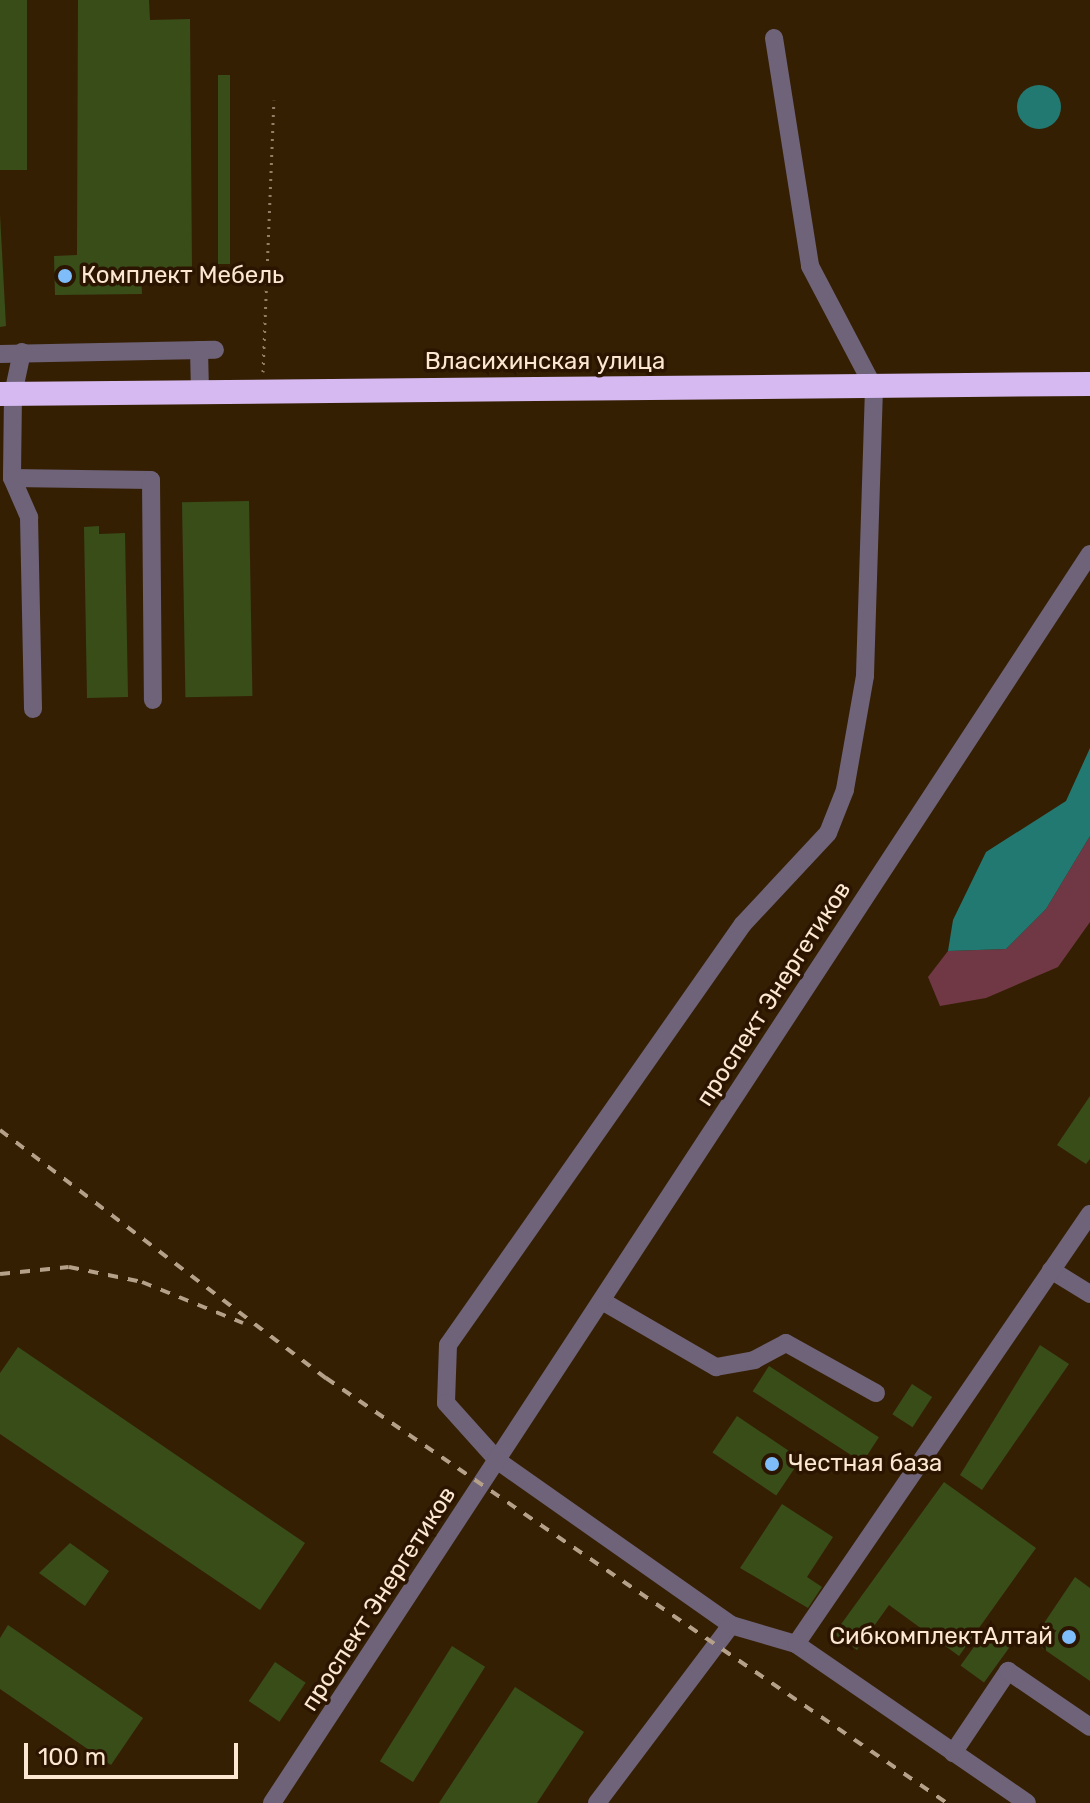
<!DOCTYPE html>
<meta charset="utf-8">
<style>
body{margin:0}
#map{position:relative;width:1090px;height:1803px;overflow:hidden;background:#351f03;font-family:Rubik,sans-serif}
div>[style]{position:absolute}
.forest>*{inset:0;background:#703844}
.water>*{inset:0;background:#227972}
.round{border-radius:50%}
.building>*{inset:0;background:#394d19;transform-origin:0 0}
.path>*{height:3px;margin-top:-1.5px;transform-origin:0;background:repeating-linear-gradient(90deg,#947f66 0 2px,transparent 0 8px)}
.minor>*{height:18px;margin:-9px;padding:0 9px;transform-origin:9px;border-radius:9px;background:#6e6379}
.highway>*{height:24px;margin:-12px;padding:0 12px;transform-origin:12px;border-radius:12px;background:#d5b9f0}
.rail>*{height:4px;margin-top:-2px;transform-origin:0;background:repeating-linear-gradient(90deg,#b5a189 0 10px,transparent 0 20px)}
.dots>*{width:22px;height:22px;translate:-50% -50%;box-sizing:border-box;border:4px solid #2b1500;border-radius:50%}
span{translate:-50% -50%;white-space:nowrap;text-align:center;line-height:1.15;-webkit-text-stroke:7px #2b1500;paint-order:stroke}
.poi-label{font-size:24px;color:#fbe7d2}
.left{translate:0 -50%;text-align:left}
.right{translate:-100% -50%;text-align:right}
.street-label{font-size:24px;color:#fbe7d2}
.scale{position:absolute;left:24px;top:1743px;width:214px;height:36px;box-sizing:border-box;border:4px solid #fbe7d2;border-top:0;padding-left:10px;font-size:24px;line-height:28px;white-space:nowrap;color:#fbe7d2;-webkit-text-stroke:6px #2b1500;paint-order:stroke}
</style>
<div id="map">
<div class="forest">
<i style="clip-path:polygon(1090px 836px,1090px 922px,1058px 967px,986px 998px,940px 1006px,928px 977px,948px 951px,1006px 949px,1046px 909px)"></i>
</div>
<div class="water">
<i class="round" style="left:1017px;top:85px;width:44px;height:44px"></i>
<i style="clip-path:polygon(1090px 748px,1090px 836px,1046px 909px,1006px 949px,948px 951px,953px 920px,986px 852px,1066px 801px)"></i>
</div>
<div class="building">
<i style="left:0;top:0;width:27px;height:170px"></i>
<i style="clip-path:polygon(78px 0,149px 0,150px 20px,190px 19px,192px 269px,141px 272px,142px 294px,55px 295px,54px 256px,77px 255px)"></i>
<i style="left:218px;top:75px;width:12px;height:189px"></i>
<i style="clip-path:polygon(0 215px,6px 326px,0 327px)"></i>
<i style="left:249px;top:501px;width:195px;height:67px;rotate:89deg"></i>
<i style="clip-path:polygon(99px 526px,99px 534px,125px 533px,128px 697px,87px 698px,84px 527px)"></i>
<i style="clip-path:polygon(1090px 1096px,1090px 1159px,1086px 1164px,1057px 1145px)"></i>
<i style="clip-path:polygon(1040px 1345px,1069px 1364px,982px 1490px,960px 1475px)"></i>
<i style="clip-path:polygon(18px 1347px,305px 1543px,260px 1610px,0 1434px,0 1373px)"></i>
<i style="left:769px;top:1366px;width:131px;height:30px;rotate:33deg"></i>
<i style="left:912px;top:1384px;width:24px;height:36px;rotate:33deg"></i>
<i style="left:737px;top:1416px;width:77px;height:44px;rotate:34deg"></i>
<i style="clip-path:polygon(944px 1482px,1036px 1548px,959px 1656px,889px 1605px,857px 1650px,834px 1634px)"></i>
<i style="clip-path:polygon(782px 1504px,833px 1537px,807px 1577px,822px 1587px,808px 1608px,740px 1568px)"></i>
<i style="clip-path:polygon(70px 1543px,109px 1571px,85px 1606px,39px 1573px)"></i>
<i style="clip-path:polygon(1075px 1577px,1090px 1588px,1090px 1681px,1032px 1641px)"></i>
<i style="clip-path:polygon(8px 1625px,143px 1718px,111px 1765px,0 1689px,0 1638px)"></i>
<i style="left:987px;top:1629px;width:29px;height:45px;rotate:36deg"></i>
<i style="left:452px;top:1646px;width:39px;height:136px;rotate:32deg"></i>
<i style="left:275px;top:1662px;width:37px;height:47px;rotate:34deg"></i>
<i style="clip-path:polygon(515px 1687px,584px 1732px,537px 1803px,439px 1803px)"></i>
</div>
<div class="path">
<i style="left:263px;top:372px;width:272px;rotate:-87.7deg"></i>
</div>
<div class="minor">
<i style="left:774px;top:38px;width:231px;rotate:81deg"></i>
<i style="left:810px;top:266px;width:138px;rotate:62.3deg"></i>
<i style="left:874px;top:388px;width:288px;rotate:91.8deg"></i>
<i style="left:865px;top:676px;width:116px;rotate:100deg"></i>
<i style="left:845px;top:790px;width:46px;rotate:111.6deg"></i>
<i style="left:828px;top:833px;width:125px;rotate:133deg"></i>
<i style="left:743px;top:924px;width:514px;rotate:125.02deg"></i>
<i style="left:448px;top:1345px;width:58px;rotate:92deg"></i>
<i style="left:446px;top:1403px;width:78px;rotate:48.1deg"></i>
<i style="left:498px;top:1461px;width:285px;rotate:35.1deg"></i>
<i style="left:731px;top:1625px;width:68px;rotate:16.3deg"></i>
<i style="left:796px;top:1644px;width:280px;rotate:34.5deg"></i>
<i style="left:199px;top:350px;width:42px;rotate:88.6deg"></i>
<i style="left:22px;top:352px;width:43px;rotate:102.1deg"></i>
<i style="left:13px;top:394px;width:84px;rotate:90.7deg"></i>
<i style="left:12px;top:478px;width:43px;rotate:66.4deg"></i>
<i style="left:29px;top:517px;width:192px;rotate:88.8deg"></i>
<i style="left:0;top:354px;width:215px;rotate:-1.1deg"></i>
<i style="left:12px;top:478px;width:139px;rotate:0.8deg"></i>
<i style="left:151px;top:480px;width:220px;rotate:89.5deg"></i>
<i style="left:1051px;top:1270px;width:46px;rotate:31.6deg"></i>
<i style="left:602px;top:1301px;width:132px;rotate:30.1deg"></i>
<i style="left:716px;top:1367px;width:39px;rotate:-10deg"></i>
<i style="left:754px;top:1360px;width:36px;rotate:-28deg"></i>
<i style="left:786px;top:1343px;width:103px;rotate:29.1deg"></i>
<i style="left:796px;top:1644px;width:521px;rotate:-55.64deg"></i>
<i style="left:953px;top:1753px;width:99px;rotate:-56.1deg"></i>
<i style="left:1008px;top:1671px;width:99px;rotate:34.3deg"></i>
<i style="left:272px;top:1803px;width:1493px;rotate:-56.78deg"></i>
<i style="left:597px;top:1803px;width:223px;rotate:-53deg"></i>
</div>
<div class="highway">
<i style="left:0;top:394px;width:1090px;rotate:-0.53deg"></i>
</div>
<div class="rail">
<i style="left:0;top:1130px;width:410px;rotate:37.3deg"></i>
<i style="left:326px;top:1378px;width:753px;rotate:34.39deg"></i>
<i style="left:0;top:1274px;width:69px;rotate:-5.8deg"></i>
<i style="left:69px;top:1267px;width:75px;rotate:11.6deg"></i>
<i style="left:142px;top:1282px;width:109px;rotate:22.1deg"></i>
</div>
<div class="dots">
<i style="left:65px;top:276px;background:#7ebdf9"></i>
<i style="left:772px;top:1464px;background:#7ebdf9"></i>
<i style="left:1069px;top:1637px;background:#7ebdf9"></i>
</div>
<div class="poi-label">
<span class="left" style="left:81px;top:276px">Комплект Мебель</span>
<span class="left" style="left:788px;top:1464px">Честная база</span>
<span class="right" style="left:1053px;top:1637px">СибкомплектАлтай</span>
</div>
<div class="street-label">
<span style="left:545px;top:362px">Власихинская улица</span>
<span style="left:774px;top:994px;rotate:-57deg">проспект Энергетиков</span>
<span style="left:379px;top:1599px;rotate:-57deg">проспект Энергетиков</span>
</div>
<div class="scale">100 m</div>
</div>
